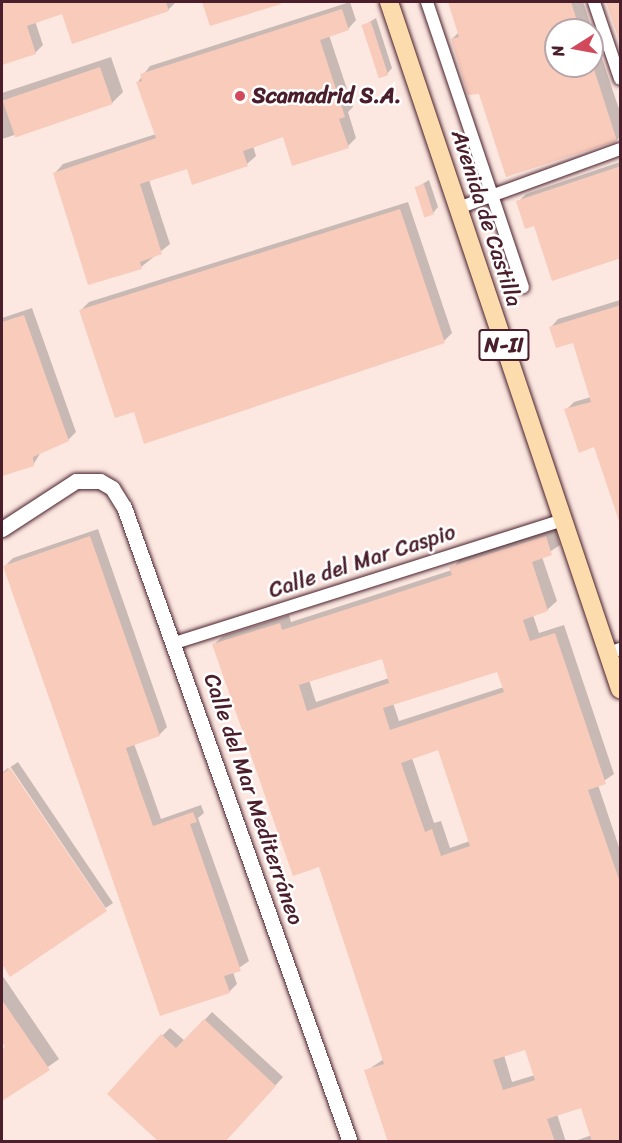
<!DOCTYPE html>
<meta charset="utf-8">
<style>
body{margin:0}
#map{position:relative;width:622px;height:1143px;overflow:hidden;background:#fef5f1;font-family:Sriracha,sans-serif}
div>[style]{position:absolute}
.built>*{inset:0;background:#fce8e1}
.shadow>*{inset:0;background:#0003;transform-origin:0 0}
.building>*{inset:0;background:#f8cbbb;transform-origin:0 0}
.roads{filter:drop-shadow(0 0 2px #4a1f2b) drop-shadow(0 0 2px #4a1f2b)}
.minor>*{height:12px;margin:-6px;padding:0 6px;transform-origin:6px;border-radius:6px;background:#fff}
.tertiary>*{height:15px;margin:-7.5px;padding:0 7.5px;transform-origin:7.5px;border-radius:7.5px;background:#fff}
.primary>*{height:18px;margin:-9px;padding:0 9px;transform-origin:9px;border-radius:9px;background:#fcdcac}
.dots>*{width:16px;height:16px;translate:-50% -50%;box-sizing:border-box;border:3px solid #fff;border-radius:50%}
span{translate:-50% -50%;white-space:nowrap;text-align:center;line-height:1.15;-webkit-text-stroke:5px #fff;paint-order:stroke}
.shield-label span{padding:2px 4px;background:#fff;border:2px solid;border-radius:4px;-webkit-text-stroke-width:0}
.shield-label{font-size:21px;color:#4a1f2b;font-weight:700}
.poi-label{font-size:22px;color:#4a1f2b;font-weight:700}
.left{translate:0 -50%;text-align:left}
.street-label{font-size:22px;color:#4a1f2b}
.frame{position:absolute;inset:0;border:3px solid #4a1f2b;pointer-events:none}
.north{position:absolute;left:544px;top:18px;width:60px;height:60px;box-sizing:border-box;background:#fff;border:2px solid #b7a5aa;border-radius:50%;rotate:259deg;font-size:16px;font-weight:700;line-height:24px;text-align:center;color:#4a1f2b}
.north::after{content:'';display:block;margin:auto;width:21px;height:27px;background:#d1495b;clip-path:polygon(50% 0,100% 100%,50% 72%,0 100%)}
</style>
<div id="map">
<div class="built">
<i style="clip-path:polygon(evenodd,2px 2px,620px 2px,620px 1141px,2px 1141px,2px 2px,556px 30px,592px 30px,592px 66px,556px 66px,556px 30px)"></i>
</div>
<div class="shadow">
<i style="clip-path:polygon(2px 2px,176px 2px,168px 10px,63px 12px,35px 21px,43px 45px,35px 53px,2px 64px)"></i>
<i style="clip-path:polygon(204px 2px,283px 2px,211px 24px)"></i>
<i style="clip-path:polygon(350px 2px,356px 20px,348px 29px,329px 35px,353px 107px,348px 112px,356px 138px,348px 146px,284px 136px,253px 146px,256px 156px,247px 164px,188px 167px,149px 180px,170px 244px,141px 267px,55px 173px,63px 164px,156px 134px,137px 83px,150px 66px)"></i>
<i style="clip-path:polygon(evenodd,449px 2px,583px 2px,620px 112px,620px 136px,617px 140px,480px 92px,452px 39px,459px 32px,449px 2px,556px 30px,592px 30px,592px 66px,556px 66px,556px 30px)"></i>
<i style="clip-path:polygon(376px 18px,392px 68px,387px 74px,363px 26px)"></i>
<i style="clip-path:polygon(111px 57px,123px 92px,112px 103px,2px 139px,2px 93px)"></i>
<i style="clip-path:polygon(620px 162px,620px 256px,518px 202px,526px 194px)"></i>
<i style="clip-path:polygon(429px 180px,438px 207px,433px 213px,416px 188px)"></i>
<i style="clip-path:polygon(408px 202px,452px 333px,444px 341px,135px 410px,81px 310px,89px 302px)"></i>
<i style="clip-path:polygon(620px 300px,620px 522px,595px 446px,566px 410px,574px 402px,591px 397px,574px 341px,551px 327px,558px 319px)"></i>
<i style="clip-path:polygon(32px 308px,76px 432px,68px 440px,41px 452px,33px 465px,2px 474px,2px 318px)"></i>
<i style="clip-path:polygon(evenodd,555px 527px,560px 545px,542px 557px,557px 601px,547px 610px,533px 615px,539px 633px,564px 625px,614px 774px,598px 785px,620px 850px,620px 1142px,572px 1142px,592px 1135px,582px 1106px,557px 1114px,566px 1142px,389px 1142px,366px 1071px,384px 1059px,320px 866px,213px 645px,223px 636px,289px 615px,291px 622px,452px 570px,460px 558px,555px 527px,383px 657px,389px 678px,316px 702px,309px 680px,383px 657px,555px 527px,498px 670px,504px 687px,399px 721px,393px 703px,498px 670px,555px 527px,439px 749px,470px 841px,450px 848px,441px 821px,434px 823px,412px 758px,439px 749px,555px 527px,526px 1048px,535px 1075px,512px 1082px,504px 1055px,526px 1048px)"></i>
<i style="clip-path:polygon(98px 529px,167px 727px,159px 735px,134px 744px,147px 779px,161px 819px,201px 805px,204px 813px,198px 818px,249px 961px,233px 972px,237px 984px,229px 992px,5px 566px,13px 558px)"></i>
<i style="left:18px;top:762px;width:170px;height:9px;rotate:56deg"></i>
<i style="clip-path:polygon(8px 768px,105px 911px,11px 975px,2px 961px,2px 773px)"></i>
<i style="clip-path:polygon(2px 975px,59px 1059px,2px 1100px,2px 1050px,6px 1046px,2px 1039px)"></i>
<i style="clip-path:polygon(212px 1012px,283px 1077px,224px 1142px,162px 1036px,170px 1028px,185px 1041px)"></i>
</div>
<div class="building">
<i style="clip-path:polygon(2px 2px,166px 2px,169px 11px,72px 44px,62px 14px,27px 26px,36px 54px,2px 65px)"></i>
<i style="clip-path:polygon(202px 2px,280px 2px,281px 4px,210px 26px)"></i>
<i style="clip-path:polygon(448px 2px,571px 2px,580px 30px,556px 30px,556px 66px,593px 66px,617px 141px,506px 177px,479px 94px,468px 95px,451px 39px,459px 37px)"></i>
<i style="clip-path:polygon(606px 2px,621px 2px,621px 40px,619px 40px)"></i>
<i style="clip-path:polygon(342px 9px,349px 30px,320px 40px,345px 117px,339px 119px,349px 148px,292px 166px,283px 137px,243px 151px,248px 166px,192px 185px,187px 169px,140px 184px,162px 254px,140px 262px,142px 269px,88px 285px,53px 173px,156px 138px,136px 82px,142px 81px,140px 74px)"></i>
<i style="left:371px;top:22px;width:56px;height:10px;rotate:72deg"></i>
<i style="left:100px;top:67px;width:39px;height:103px;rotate:71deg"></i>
<i style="clip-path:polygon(621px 166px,621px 258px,552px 281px,534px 226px,525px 229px,516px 201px)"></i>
<i style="left:424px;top:184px;width:32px;height:10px;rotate:72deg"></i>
<i style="clip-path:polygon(400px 209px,445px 343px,144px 444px,134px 412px,115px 418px,79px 310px)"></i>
<i style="clip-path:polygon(621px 305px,621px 521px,619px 521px,594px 447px,579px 453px,564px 409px,591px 402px,573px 343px,556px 348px,549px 327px)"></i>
<i style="clip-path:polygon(24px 315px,69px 441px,33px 457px,34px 466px,2px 476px,2px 322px)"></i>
<i style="clip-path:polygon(90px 536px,160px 736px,126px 748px,139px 787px,153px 826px,193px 812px,197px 822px,190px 824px,241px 971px,224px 976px,230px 993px,160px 1016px,3px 566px)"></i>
<i style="clip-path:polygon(evenodd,546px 536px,552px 555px,532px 562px,548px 611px,523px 620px,530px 641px,555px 633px,606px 784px,588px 790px,621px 885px,621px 1142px,592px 1142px,581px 1108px,547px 1119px,555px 1142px,388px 1142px,364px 1070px,384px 1064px,319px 867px,293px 876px,212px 644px,280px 623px,282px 630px,366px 603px,452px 575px,449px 567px,546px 536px,382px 659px,389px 683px,307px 711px,299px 685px,382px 659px,546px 536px,497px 672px,504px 692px,390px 730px,383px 708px,497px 672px,546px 536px,438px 750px,470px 846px,441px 856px,432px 829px,425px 832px,401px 763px,438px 750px,546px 536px,525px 1050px,535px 1080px,503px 1090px,493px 1060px,525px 1050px)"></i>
<i style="clip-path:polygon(10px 768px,107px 911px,10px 977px,2px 964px,2px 774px)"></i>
<i style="clip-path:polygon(2px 1000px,50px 1070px,2px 1101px,2px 1050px,5px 1047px,2px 1042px)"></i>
<i style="clip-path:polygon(204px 1019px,276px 1086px,225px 1142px,159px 1142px,107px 1094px,161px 1034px,176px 1048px)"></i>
</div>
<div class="roads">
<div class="minor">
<i style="left:427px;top:2px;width:301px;rotate:71.4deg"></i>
<i style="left:594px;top:2px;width:81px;rotate:71.3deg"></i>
<i style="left:458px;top:208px;width:172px;rotate:-20deg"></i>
<i style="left:175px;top:643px;width:406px;rotate:-17.6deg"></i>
<i style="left:609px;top:653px;width:12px;rotate:-20deg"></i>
</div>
<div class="tertiary">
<i style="left:2px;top:529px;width:88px;rotate:-33deg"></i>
<i style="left:76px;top:481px;width:24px"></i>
<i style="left:100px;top:481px;width:14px;rotate:30deg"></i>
<i style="left:112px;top:488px;width:22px;rotate:58deg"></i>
<i style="left:124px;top:507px;width:674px;rotate:70.41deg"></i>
</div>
<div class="primary">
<i style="left:389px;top:2px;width:725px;rotate:71.42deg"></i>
</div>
</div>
<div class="dots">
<i style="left:240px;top:96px;background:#d1495b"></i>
</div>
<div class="shield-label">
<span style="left:504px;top:345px">N-II</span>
</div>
<div class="poi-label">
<span class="left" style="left:252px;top:96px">Scamadrid S.A.</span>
</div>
<div class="street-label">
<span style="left:487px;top:218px;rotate:72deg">Avenida de Castilla</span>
<span style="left:362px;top:561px;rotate:-18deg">Calle del Mar Caspio</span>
<span style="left:254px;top:799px;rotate:71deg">Calle del Mar Mediterráneo</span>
</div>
<div class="frame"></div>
<div class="north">N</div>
</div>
